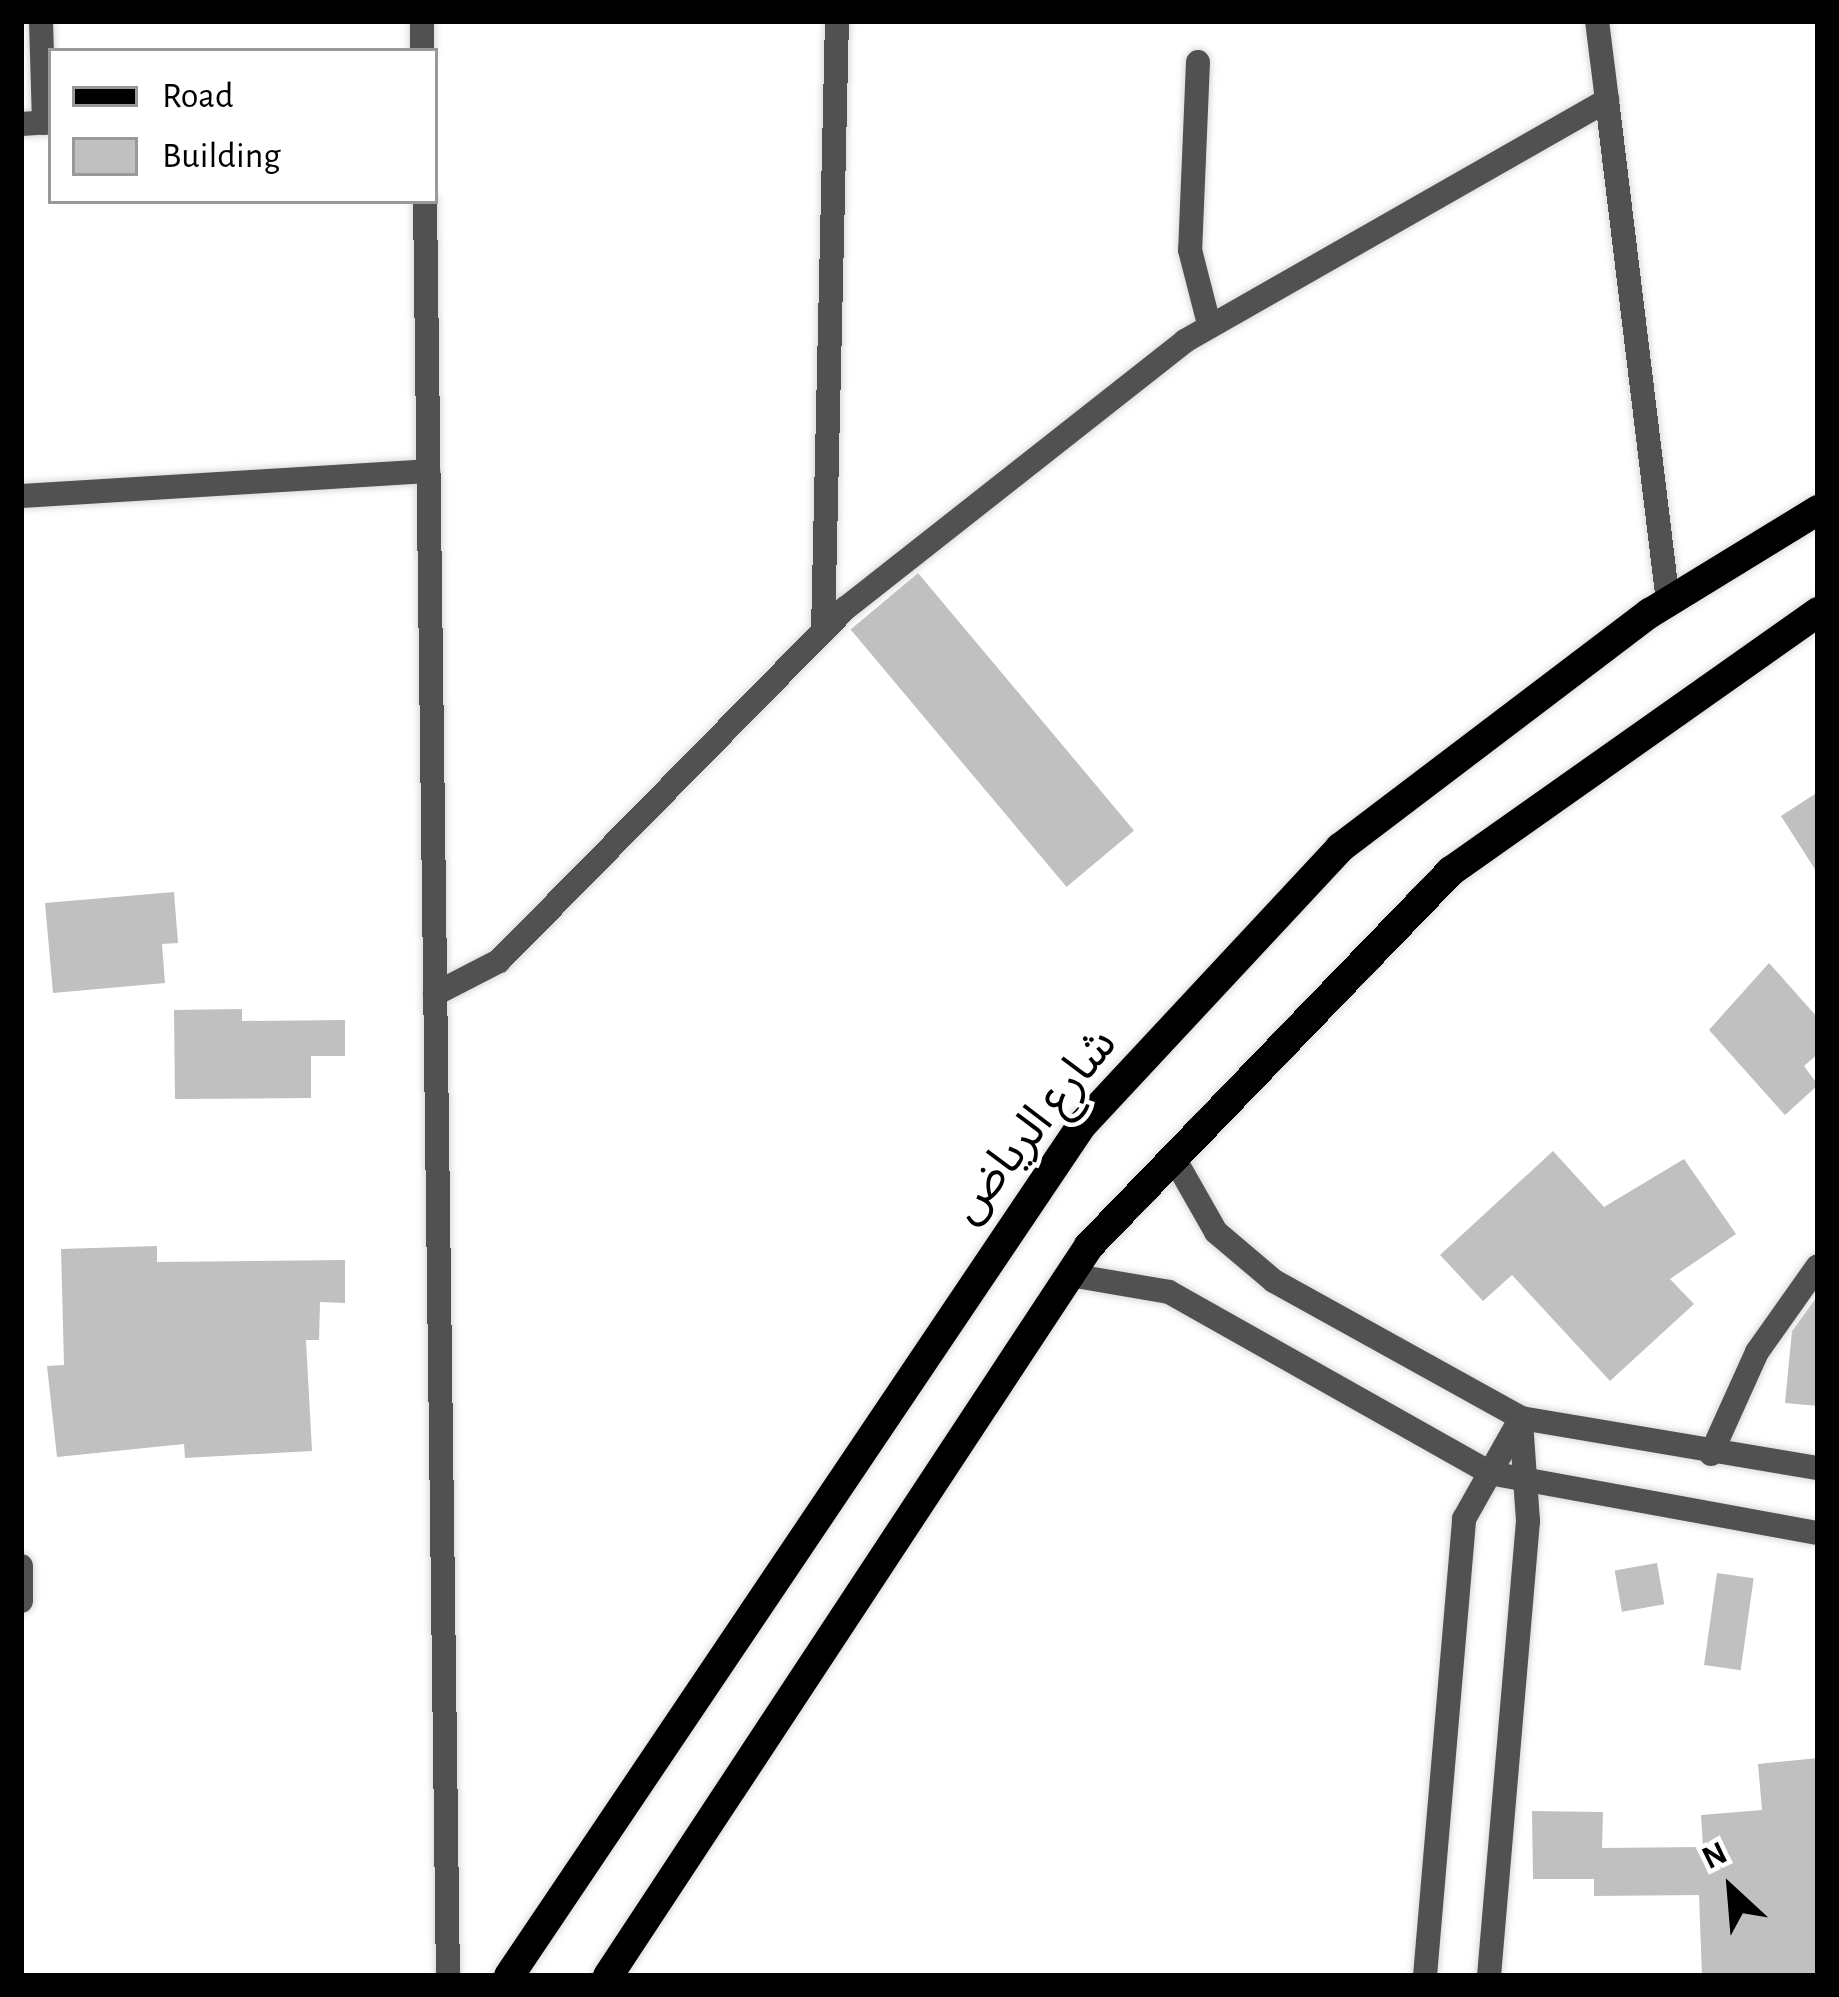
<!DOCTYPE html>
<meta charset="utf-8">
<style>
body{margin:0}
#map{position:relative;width:1839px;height:1997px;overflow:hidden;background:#fff;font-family:"Alegreya Sans","Noto Sans Arabic",sans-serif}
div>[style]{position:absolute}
.building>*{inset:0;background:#c0c0c0;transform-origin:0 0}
.roads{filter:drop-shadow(0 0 3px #dbdbdb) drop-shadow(0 0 3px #dbdbdb)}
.minor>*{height:24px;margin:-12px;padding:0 12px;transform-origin:12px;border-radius:12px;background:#515151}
.primary>*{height:30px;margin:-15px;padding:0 15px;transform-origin:15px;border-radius:15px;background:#000}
span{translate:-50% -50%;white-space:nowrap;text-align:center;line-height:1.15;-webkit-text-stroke:9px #fff;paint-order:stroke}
.street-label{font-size:48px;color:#000}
.frame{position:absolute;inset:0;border:24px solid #000;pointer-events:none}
.legend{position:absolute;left:48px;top:48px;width:390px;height:156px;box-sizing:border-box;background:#fff;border:3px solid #999;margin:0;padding:15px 21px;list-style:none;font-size:36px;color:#000}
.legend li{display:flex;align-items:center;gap:24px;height:60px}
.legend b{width:60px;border:3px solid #999}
.north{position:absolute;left:1671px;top:1829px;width:120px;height:120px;-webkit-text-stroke:9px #fff;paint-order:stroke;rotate:334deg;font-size:33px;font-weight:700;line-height:48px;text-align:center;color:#000}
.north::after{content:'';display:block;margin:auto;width:42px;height:54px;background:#000;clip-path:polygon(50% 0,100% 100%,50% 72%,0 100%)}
</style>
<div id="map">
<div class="building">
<i style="left:918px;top:573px;width:336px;height:88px;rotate:50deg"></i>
<i style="clip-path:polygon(1818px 792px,1818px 874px,1781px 816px)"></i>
<i style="clip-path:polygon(174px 892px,178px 943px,162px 944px,165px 983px,53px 993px,45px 903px)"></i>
<i style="clip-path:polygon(1769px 963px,1818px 1018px,1818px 1054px,1804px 1066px,1818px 1085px,1785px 1115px,1709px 1030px)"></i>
<i style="clip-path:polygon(242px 1009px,242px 1021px,345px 1020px,345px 1056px,311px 1056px,311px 1098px,175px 1099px,174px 1010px)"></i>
<i style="clip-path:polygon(1553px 1151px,1604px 1207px,1684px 1159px,1736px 1234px,1670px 1279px,1694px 1304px,1610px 1381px,1512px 1275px,1483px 1301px,1440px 1255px)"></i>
<i style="clip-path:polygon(157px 1246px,157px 1262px,345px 1260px,345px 1303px,320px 1302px,319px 1340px,306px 1340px,312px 1451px,185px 1458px,184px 1444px,57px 1457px,47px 1366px,64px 1365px,61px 1249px)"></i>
<i style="clip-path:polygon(1818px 1295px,1818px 1406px,1785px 1403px,1792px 1331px)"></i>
<i style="left:1657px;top:1563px;width:42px;height:43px;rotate:80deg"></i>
<i style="left:1717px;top:1573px;width:37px;height:93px;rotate:8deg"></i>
<i style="clip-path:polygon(1818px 1758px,1818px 1976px,1702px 1976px,1699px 1895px,1594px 1896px,1594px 1879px,1533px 1879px,1532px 1811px,1603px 1812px,1602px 1848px,1703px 1847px,1701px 1815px,1762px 1810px,1758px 1764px)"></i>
</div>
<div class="roads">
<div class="minor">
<i style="left:41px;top:21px;width:102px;rotate:88.3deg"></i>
<i style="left:422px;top:21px;width:30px;rotate:90deg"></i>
<i style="left:1198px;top:62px;width:188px;rotate:92.4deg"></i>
<i style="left:1190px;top:250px;width:76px;rotate:75.6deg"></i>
<i style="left:1607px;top:100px;width:506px;rotate:83.07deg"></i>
<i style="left:21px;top:124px;width:30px;rotate:-4deg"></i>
<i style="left:425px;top:201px;width:1775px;rotate:89.26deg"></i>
<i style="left:21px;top:496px;width:408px;rotate:-3.5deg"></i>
<i style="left:823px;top:631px;width:610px;rotate:-88.69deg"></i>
<i style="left:435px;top:994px;width:72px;rotate:-27.3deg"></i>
<i style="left:499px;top:961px;width:495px;rotate:-45.5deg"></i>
<i style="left:846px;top:608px;width:432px;rotate:-38.2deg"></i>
<i style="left:1185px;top:341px;width:486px;rotate:-29.7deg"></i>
<i style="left:1607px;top:100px;width:80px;rotate:-97.2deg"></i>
<i style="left:1174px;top:1158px;width:85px;rotate:60.4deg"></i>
<i style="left:1216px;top:1232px;width:76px;rotate:40.2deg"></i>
<i style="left:1274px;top:1281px;width:282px;rotate:29deg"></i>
<i style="left:1521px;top:1418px;width:301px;rotate:9.6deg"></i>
<i style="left:1070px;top:1275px;width:100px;rotate:9.7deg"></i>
<i style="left:1169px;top:1292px;width:369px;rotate:29.4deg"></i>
<i style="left:1490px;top:1473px;width:333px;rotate:10.4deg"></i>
<i style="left:1711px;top:1454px;width:112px;rotate:-65.7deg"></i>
<i style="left:1757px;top:1352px;width:105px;rotate:-54.7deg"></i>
<i style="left:21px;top:1566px;width:35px;rotate:90deg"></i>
<i style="left:1425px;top:1976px;width:459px;rotate:-85.1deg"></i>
<i style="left:1464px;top:1519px;width:116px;rotate:-60.6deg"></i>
<i style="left:1489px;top:1976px;width:457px;rotate:-85.1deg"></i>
<i style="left:1528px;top:1521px;width:101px;rotate:-94deg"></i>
</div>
<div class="primary">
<i style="left:509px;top:1976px;width:1026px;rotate:-56.05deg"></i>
<i style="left:1082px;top:1125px;width:379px;rotate:-47deg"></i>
<i style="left:1340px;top:848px;width:389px;rotate:-37.2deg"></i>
<i style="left:1650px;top:613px;width:197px;rotate:-31.5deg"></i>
<i style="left:608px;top:1976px;width:874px;rotate:-56.62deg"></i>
<i style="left:1089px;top:1246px;width:521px;rotate:-46.01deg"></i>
<i style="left:1451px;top:871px;width:449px;rotate:-35.2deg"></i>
</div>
</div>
<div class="street-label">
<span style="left:1034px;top:1126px;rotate:-51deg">شارع الرياض</span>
</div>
<div class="frame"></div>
<ul class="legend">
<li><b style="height:15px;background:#000"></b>Road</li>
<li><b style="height:33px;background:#c0c0c0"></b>Building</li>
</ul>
<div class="north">N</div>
</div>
